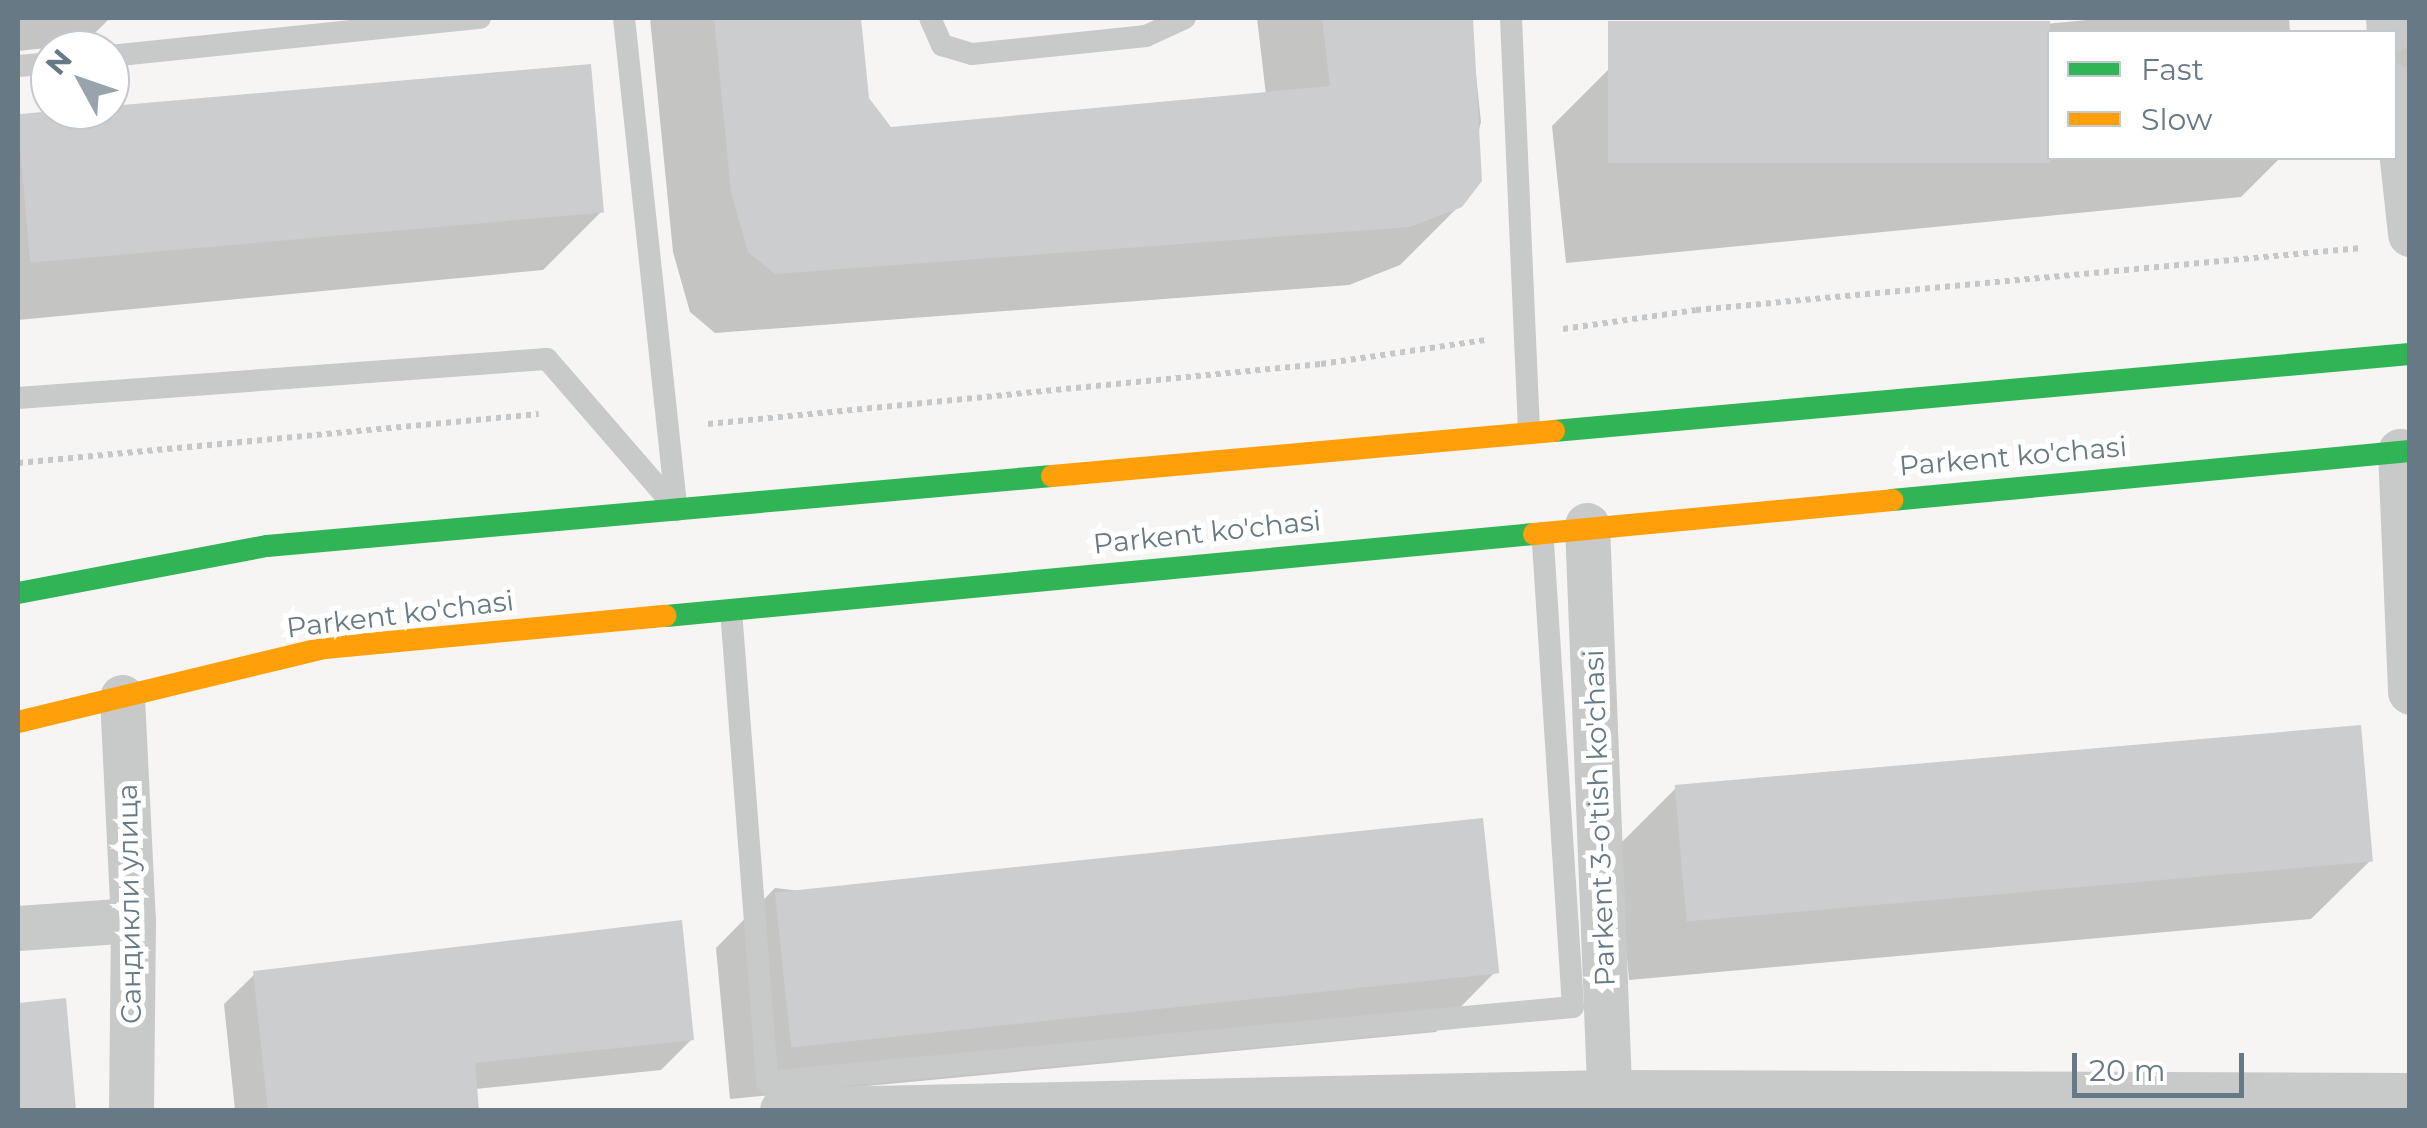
<!DOCTYPE html>
<meta charset="utf-8">
<style>
body{margin:0}
#map{position:relative;width:2427px;height:1128px;overflow:hidden;background:#f6f5f4;font-family:Montserrat,sans-serif}
div>[style]{position:absolute}
.shadow>*{inset:0;background:#0003}
.building>*{inset:0;background:#cccdce;transform-origin:0 0}
.path>*{height:6px;margin-top:-3px;transform-origin:0;background:repeating-linear-gradient(90deg,#c6c7c8 0 5px,transparent 0 10px)}
.lane>*{height:22px;margin:-11px;padding:0 11px;transform-origin:11px;border-radius:11px;background:#c8caca}
.street>*{height:45px;margin:-22.5px;padding:0 22.5px;transform-origin:22.5px;border-radius:22.5px;background:#c8caca}
.fast>*{height:22px;margin:-11px;padding:0 11px;transform-origin:11px;border-radius:11px;background:#30b455}
.slow>*{height:22px;margin:-11px;padding:0 11px;transform-origin:11px;border-radius:11px;background:#ff9f0a}
span{translate:-50% -50%;white-space:nowrap;text-align:center;line-height:1.15;-webkit-text-stroke:10px #fff;paint-order:stroke}
.street-label{font-size:28px;color:#667984}
.frame{position:absolute;inset:0;border:20px solid #667984;pointer-events:none}
.legend{position:absolute;left:2047px;top:30px;width:350px;height:130px;box-sizing:border-box;background:#fff;border:2px solid #c2c9ce;margin:0;padding:12px 18px;list-style:none;font-size:30px;color:#667984}
.legend li{display:flex;align-items:center;gap:20px;height:50px}
.legend b{width:50px;border:2px solid #c2c9ce}
.north{position:absolute;left:30px;top:30px;width:100px;height:100px;box-sizing:border-box;background:#fff;border:2px solid #c2c9ce;border-radius:50%;rotate:310deg;font-size:28px;font-weight:700;line-height:40px;text-align:center;color:#667984}
.north::after{content:'';display:block;margin:auto;width:35px;height:45px;background:#98a4ab;clip-path:polygon(50% 0,100% 100%,50% 72%,0 100%)}
.scale{position:absolute;left:2072px;top:1053px;width:172px;height:45px;box-sizing:border-box;border:5px solid #667984;border-top:0;padding-left:12px;font-size:30px;line-height:35px;white-space:nowrap;color:#667984;-webkit-text-stroke:8px #fff;paint-order:stroke}
</style>
<div id="map">
<div class="shadow">
<i style="clip-path:polygon(18px 18px,110px 18px,84px 44px,18px 51px)"></i>
<i style="clip-path:polygon(650px 18px,858px 18px,866px 99px,889px 130px,1266px 95px,1257px 18px,1470px 18px,1481px 122px,1460px 205px,1400px 265px,1349px 285px,715px 333px,690px 312px,673px 252px)"></i>
<i style="clip-path:polygon(2108px 18px,2289px 18px,2290px 32px,2050px 32px,2050px 158px,2280px 158px,2241px 197px,1566px 263px,1552px 126px,1612px 66px)"></i>
<i style="clip-path:polygon(2410px 18px,2410px 168px,2394px 158px,2394px 32px)"></i>
<i style="clip-path:polygon(588px 66px,602px 211px,543px 270px,18px 320px,18px 121px)"></i>
<i style="clip-path:polygon(1676px 788px,2371px 860px,2311px 919px,1629px 980px,1617px 847px)"></i>
<i style="clip-path:polygon(775px 888px,1495px 972px,1436px 1032px,730px 1099px,716px 948px)"></i>
<i style="clip-path:polygon(255px 974px,691px 1040px,661px 1070px,475px 1089px,476px 1110px,235px 1110px,224px 1004px)"></i>
<i style="clip-path:polygon(64px 1001px,73px 1110px,18px 1110px,18px 1005px)"></i>
</div>
<div class="building">
<i style="clip-path:polygon(714px 18px,861px 18px,869px 98px,891px 127px,1330px 86px,1322px 18px,1473px 18px,1482px 181px,1462px 207px,1410px 227px,775px 274px,748px 252px,731px 192px)"></i>
<i style="left:2050px;top:21px;width:142px;height:442px;rotate:90deg"></i>
<i style="left:591px;top:64px;width:149px;height:576px;rotate:85deg"></i>
<i style="left:2361px;top:725px;width:137px;height:689px;rotate:85deg"></i>
<i style="left:1483px;top:818px;width:156px;height:712px;rotate:84deg"></i>
<i style="clip-path:polygon(682px 920px,694px 1040px,475px 1063px,479px 1110px,268px 1110px,253px 971px)"></i>
<i style="clip-path:polygon(66px 998px,76px 1110px,18px 1110px,18px 1003px)"></i>
</div>
<div class="path">
<i style="left:1563px;top:329px;width:134px;rotate:-8.1deg"></i>
<i style="left:1696px;top:310px;width:668px;rotate:-5.33deg"></i>
<i style="left:708px;top:424px;width:616px;rotate:-5.59deg"></i>
<i style="left:1321px;top:364px;width:167px;rotate:-8.3deg"></i>
<i style="left:18px;top:463px;width:523px;rotate:-5.37deg"></i>
</div>
<div class="lane">
<i style="left:624px;top:18px;width:495px;rotate:83.9deg"></i>
<i style="left:930px;top:18px;width:30px;rotate:66deg"></i>
<i style="left:942px;top:45px;width:31px;rotate:17deg"></i>
<i style="left:972px;top:54px;width:175px;rotate:-5.9deg"></i>
<i style="left:1146px;top:36px;width:43px;rotate:-24.8deg"></i>
<i style="left:1511px;top:18px;width:415px;rotate:87.5deg"></i>
<i style="left:110px;top:56px;width:372px;rotate:-5.9deg"></i>
<i style="left:18px;top:66px;width:32px;rotate:-5deg"></i>
<i style="left:18px;top:398px;width:530px;rotate:-4.22deg"></i>
<i style="left:547px;top:359px;width:196px;rotate:49.1deg"></i>
<i style="left:731px;top:610px;width:473px;rotate:85.6deg"></i>
<i style="left:767px;top:1082px;width:809px;rotate:-5.32deg"></i>
<i style="left:1573px;top:1007px;width:475px;rotate:-93.7deg"></i>
</div>
<div class="street">
<i style="left:2388px;top:18px;width:14px;rotate:86deg"></i>
<i style="left:2394px;top:86px;width:149px;rotate:83.8deg"></i>
<i style="left:2400px;top:451px;width:241px;rotate:87.6deg"></i>
<i style="left:1587px;top:525px;width:585px;rotate:87.75deg"></i>
<i style="left:122px;top:697px;width:223px;rotate:87.2deg"></i>
<i style="left:133px;top:920px;width:190px;rotate:90.6deg"></i>
<i style="left:18px;top:928px;width:115px;rotate:-4deg"></i>
<i style="left:782px;top:1110px;width:828px;rotate:-1.25deg"></i>
<i style="left:1610px;top:1092px;width:800px;rotate:0.21deg"></i>
</div>
<div class="fast">
<i style="left:1554px;top:431px;width:859px;rotate:-5.14deg"></i>
<i style="left:1892px;top:500px;width:520px;rotate:-5.4deg"></i>
<i style="left:18px;top:593px;width:253px;rotate:-10.7deg"></i>
<i style="left:267px;top:546px;width:788px;rotate:-5.1deg"></i>
<i style="left:666px;top:616px;width:872px;rotate:-5.4deg"></i>
</div>
<div class="slow">
<i style="left:1052px;top:476px;width:504px;rotate:-5.12deg"></i>
<i style="left:1534px;top:534px;width:360px;rotate:-5.4deg"></i>
<i style="left:18px;top:722px;width:316px;rotate:-13.6deg"></i>
<i style="left:325px;top:648px;width:342px;rotate:-5.4deg"></i>
</div>
<div class="street-label">
<span style="left:2013px;top:456px;rotate:-5deg">Parkent ko'chasi</span>
<span style="left:1207px;top:532px;rotate:-6deg">Parkent ko'chasi</span>
<span style="left:400px;top:614px;rotate:-7deg">Parkent ko'chasi</span>
<span style="left:1599px;top:818px;rotate:-92deg">Parkent 3-o'tish ko'chasi</span>
<span style="left:129px;top:904px;rotate:-91deg">Сандикли улица</span>
</div>
<div class="frame"></div>
<ul class="legend">
<li><b style="height:12px;background:#30b455"></b>Fast</li>
<li><b style="height:12px;background:#ff9f0a"></b>Slow</li>
</ul>
<div class="north">N</div>
<div class="scale">20 m</div>
</div>
